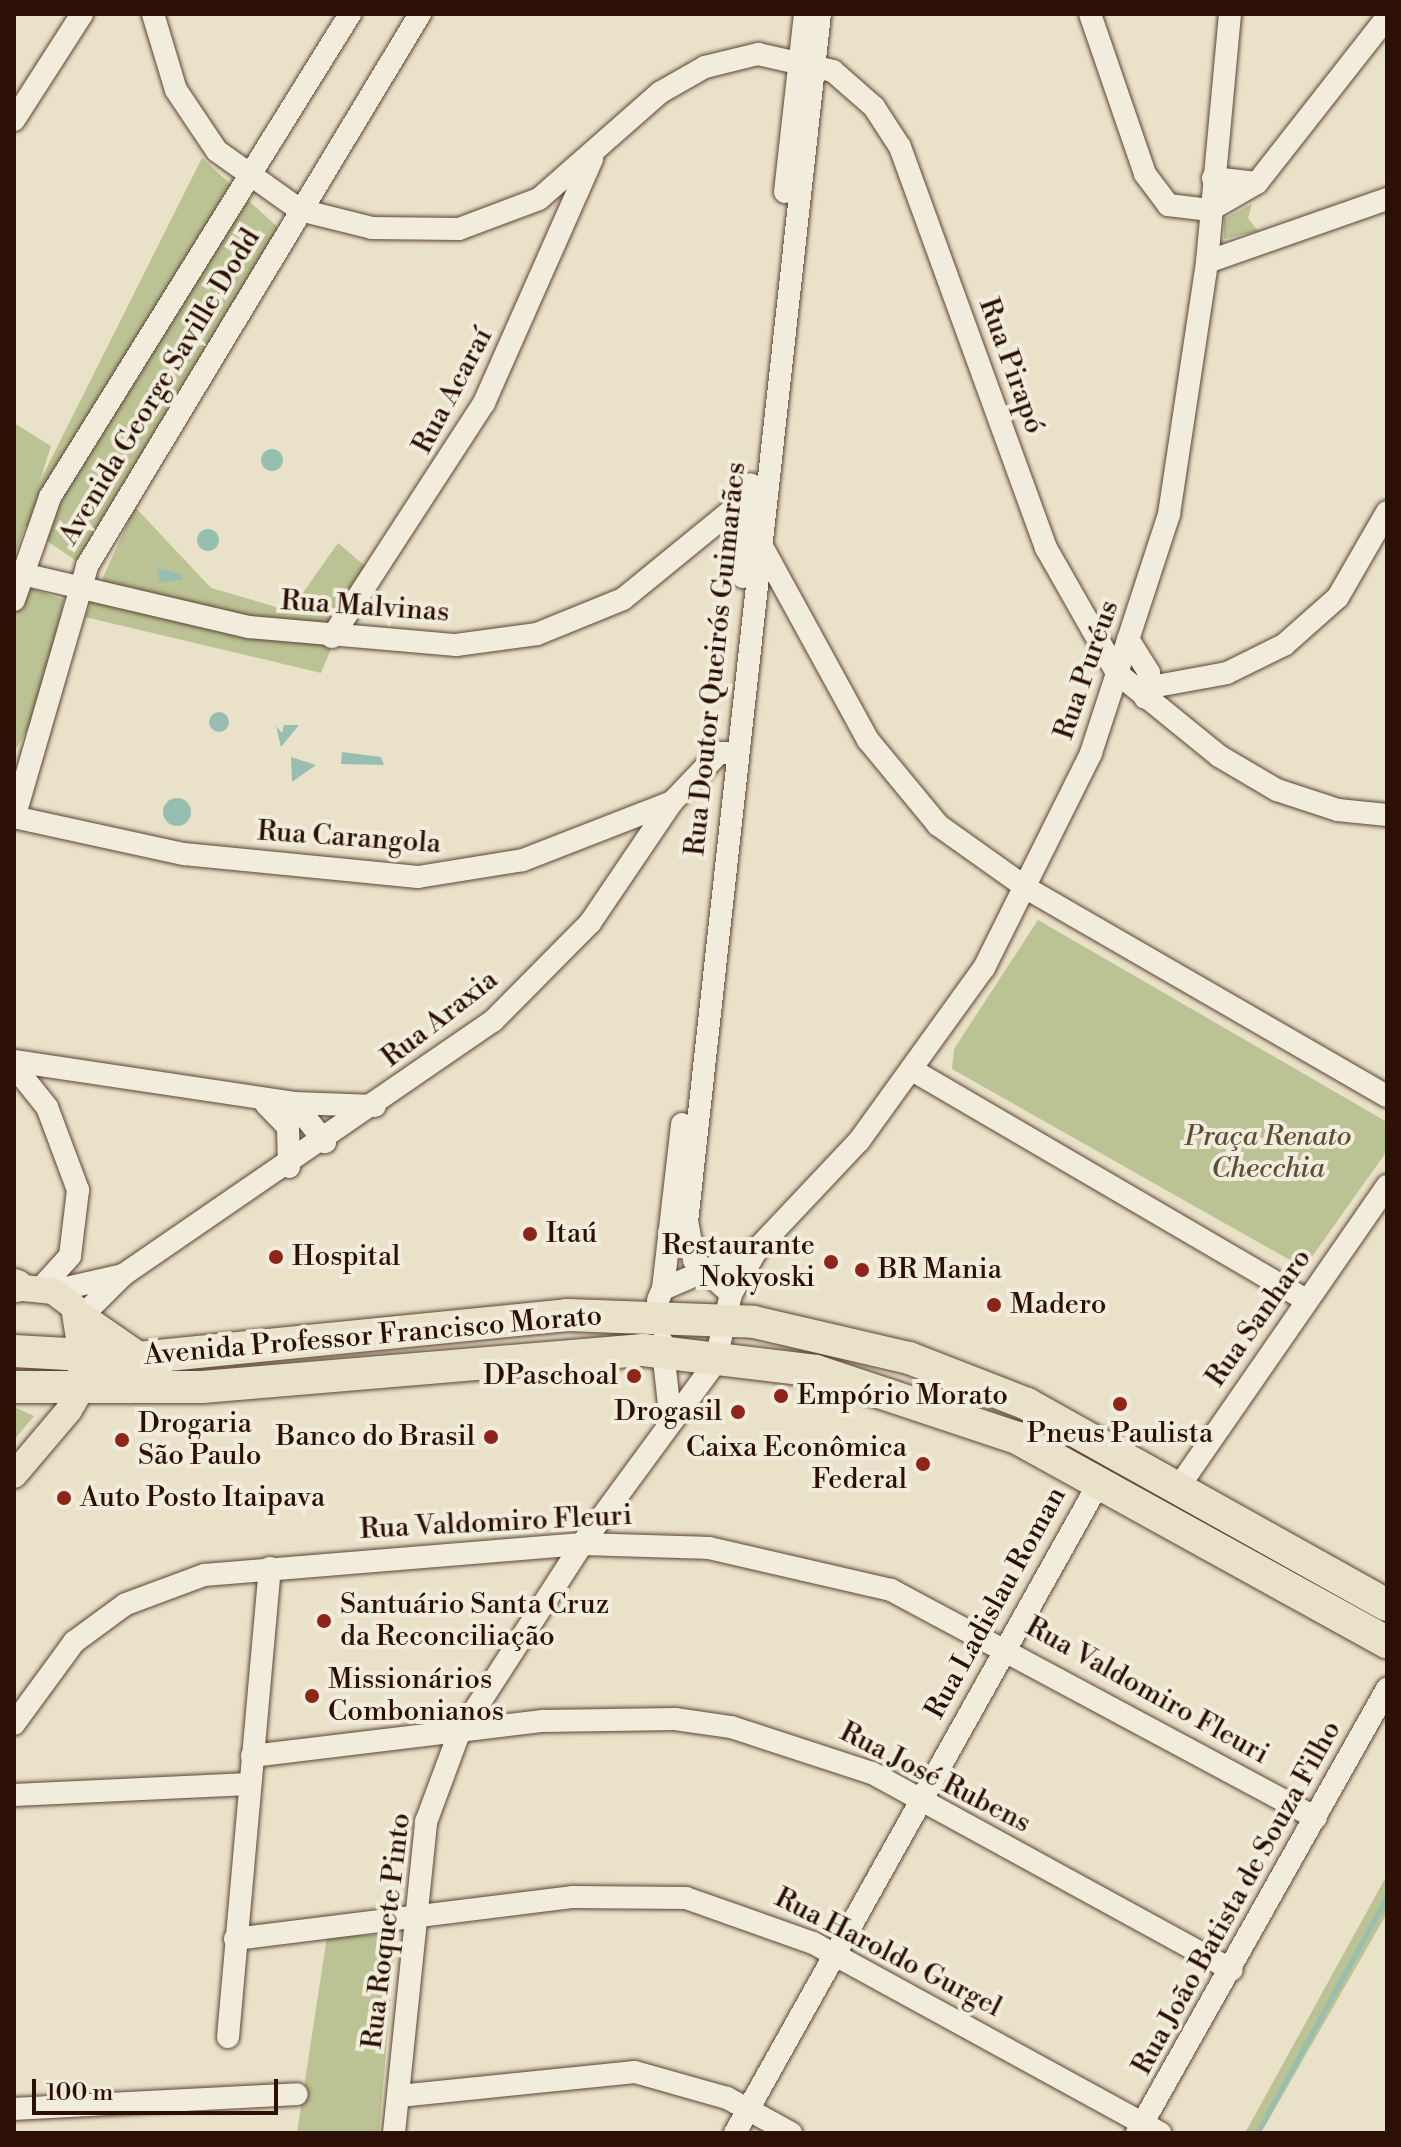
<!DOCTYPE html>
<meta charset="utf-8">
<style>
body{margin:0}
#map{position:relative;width:1401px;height:2147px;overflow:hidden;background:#eae2c8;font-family:"Libre Bodoni",serif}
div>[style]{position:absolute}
.green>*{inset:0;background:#bbc293}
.water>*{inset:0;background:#98beb1}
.round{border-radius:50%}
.stream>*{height:5px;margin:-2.5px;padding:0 2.5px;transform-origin:2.5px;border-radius:2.5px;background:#98beb1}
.roads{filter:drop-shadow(0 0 2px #5c4436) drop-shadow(0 0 2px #5c4436)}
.minor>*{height:22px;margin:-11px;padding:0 11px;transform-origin:11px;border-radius:11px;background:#f1ecdb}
.major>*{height:26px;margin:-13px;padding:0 13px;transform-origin:13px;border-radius:13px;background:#eae2c8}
.highway>*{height:32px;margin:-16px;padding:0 16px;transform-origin:16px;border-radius:16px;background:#eae2c8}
.dots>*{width:22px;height:22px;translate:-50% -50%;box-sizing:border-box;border:4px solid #f1ecdb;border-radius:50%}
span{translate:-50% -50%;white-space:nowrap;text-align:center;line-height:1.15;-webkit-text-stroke:8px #f1ecdb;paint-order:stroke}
.street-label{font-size:28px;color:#2d1005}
.park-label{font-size:28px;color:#5f4e37;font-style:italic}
.poi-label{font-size:28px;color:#2d1005}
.left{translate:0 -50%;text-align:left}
.right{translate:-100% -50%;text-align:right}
.frame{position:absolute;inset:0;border:16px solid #2d1005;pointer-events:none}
.scale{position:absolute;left:32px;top:2079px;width:246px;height:36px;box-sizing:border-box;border:4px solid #2d1005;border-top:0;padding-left:10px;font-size:24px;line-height:28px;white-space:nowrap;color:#2d1005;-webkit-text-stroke:6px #f1ecdb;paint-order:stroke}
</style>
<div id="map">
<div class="green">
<i style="clip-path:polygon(202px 158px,285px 234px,78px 562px,25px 526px,14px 557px,14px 423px,51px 446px,40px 481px)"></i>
<i style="clip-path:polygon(1252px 204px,1248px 218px,1258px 231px,1224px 239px,1224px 219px)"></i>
<i style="clip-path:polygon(135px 507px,211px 588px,290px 611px,338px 543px,365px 566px,321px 673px,85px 617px)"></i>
<i style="clip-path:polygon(24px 586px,64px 600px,38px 711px,14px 752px,14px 617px)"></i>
<i style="clip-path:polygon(1038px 920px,1387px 1122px,1387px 1151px,1304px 1268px,952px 1069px,954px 1049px)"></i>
<i style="clip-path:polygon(14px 1407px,34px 1416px,14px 1440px)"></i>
<i style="clip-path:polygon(1387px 1875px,1387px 1913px,1261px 2133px,1245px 2133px)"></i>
<i style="clip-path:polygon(396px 1934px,379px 2133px,297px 2133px,327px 1937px)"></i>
</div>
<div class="water">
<i class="round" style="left:261px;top:449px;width:22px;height:22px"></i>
<i class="round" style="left:197px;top:529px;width:22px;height:22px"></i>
<i style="clip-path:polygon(158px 568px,180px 574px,184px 580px,159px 582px)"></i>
<i class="round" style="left:209px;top:712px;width:20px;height:20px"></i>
<i style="clip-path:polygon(284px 725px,299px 725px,281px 747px,276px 726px,282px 733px)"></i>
<i style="clip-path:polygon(342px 752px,381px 757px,384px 765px,341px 764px)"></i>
<i style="clip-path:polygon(291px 757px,316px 765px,292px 782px)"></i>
<i class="round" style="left:163px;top:798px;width:28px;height:28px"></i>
</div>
<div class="stream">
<i style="left:1257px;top:2133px;width:269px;rotate:-61.2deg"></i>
</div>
<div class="roads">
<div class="minor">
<i style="left:153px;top:14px;width:79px;rotate:73.2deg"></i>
<i style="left:176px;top:90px;width:73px;rotate:56.1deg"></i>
<i style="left:217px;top:151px;width:102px;rotate:35.4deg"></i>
<i style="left:300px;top:210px;width:74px;rotate:14deg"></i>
<i style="left:372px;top:228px;width:87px;rotate:0.7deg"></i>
<i style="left:459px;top:229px;width:85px;rotate:-20.6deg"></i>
<i style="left:539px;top:199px;width:162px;rotate:-41.3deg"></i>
<i style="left:661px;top:92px;width:51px;rotate:-29.6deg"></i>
<i style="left:705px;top:67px;width:55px;rotate:-13.8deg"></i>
<i style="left:758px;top:54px;width:77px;rotate:12.8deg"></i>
<i style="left:833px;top:71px;width:55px;rotate:41.3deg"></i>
<i style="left:874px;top:107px;width:48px;rotate:57deg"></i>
<i style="left:900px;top:147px;width:427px;rotate:70deg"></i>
<i style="left:1046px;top:548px;width:144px;rotate:60.4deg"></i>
<i style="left:1117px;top:673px;width:132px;rotate:39.1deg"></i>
<i style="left:1219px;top:756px;width:67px;rotate:30.4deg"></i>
<i style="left:1277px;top:790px;width:64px;rotate:18.2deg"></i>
<i style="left:1338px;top:810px;width:49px;rotate:5.8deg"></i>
<i style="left:1090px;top:14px;width:169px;rotate:71deg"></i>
<i style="left:1145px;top:174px;width:39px;rotate:53deg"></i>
<i style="left:1168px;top:205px;width:42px;rotate:6.8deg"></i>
<i style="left:1210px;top:210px;width:54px;rotate:-29.9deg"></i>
<i style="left:14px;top:120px;width:126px;rotate:-57.3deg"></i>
<i style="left:1213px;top:178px;width:44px;rotate:6.5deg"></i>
<i style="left:1257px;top:183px;width:211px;rotate:-51.9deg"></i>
<i style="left:785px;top:192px;width:179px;rotate:-83.6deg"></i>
<i style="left:1207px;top:262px;width:191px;rotate:-19.3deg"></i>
<i style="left:759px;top:541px;width:227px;rotate:61.3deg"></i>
<i style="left:868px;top:740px;width:110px;rotate:50.5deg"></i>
<i style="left:938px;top:825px;width:110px;rotate:35.4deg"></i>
<i style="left:1028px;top:889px;width:414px;rotate:30deg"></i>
<i style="left:14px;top:572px;width:241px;rotate:13.2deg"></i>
<i style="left:249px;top:627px;width:208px;rotate:5deg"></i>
<i style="left:456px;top:645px;width:82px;rotate:-7.7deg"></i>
<i style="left:537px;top:634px;width:93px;rotate:-22.1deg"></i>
<i style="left:623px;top:599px;width:174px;rotate:-39.2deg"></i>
<i style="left:743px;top:577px;width:93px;rotate:-85.1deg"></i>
<i style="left:14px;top:600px;width:109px;rotate:-70.7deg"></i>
<i style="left:50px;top:497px;width:569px;rotate:-58.15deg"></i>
<i style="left:332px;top:637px;width:279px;rotate:-57deg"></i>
<i style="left:484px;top:403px;width:267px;rotate:-66.1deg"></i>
<i style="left:1128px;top:639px;width:40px;rotate:58deg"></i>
<i style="left:1149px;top:673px;width:25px;rotate:99deg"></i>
<i style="left:1151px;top:687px;width:77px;rotate:-10.4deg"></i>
<i style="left:1227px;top:673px;width:64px;rotate:-26.2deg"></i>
<i style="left:1284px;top:645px;width:72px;rotate:-41.6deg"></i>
<i style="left:1338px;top:597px;width:98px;rotate:-60deg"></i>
<i style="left:14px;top:817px;width:174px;rotate:12.3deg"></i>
<i style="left:184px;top:854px;width:235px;rotate:5.6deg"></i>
<i style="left:418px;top:877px;width:106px;rotate:-9.2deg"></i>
<i style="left:523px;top:860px;width:160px;rotate:-21.3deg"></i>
<i style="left:14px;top:818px;width:262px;rotate:-73.8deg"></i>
<i style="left:87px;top:566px;width:645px;rotate:-58.9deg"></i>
<i style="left:14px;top:1061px;width:283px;rotate:8.5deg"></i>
<i style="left:294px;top:1103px;width:50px;rotate:51.5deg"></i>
<i style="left:14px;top:1066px;width:53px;rotate:51.2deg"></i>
<i style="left:47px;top:1107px;width:89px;rotate:69.5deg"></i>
<i style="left:78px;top:1190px;width:66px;rotate:96.9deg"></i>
<i style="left:70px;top:1256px;width:45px;rotate:132.3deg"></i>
<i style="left:914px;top:1071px;width:455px;rotate:30.3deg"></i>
<i style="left:294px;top:1103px;width:81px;rotate:2.1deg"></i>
<i style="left:266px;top:1104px;width:32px;rotate:46deg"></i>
<i style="left:288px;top:1127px;width:40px;rotate:88.6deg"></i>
<i style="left:663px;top:1289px;width:166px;rotate:-83.4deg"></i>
<i style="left:53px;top:1291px;width:72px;rotate:-12.9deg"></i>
<i style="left:731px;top:1294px;width:50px;rotate:-137.4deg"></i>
<i style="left:694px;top:1260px;width:39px;rotate:-100deg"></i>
<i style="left:687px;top:1222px;width:1215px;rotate:-83.72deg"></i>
<i style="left:658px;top:1300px;width:12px;rotate:-66deg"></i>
<i style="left:663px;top:1289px;width:103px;rotate:-23.3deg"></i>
<i style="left:80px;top:1318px;width:61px;rotate:-45deg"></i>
<i style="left:123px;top:1275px;width:449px;rotate:-34.5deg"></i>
<i style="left:493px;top:1021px;width:138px;rotate:-45.3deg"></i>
<i style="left:590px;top:923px;width:146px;rotate:-55.9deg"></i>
<i style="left:672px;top:802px;width:68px;rotate:-46.2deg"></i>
<i style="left:719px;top:753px;width:16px"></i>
<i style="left:662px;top:1342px;width:81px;rotate:83.6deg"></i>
<i style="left:1180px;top:1485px;width:364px;rotate:-55.3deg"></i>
<i style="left:14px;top:1724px;width:102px;rotate:-53.8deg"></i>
<i style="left:74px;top:1642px;width:64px;rotate:-36.2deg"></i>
<i style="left:126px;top:1604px;width:83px;rotate:-20.4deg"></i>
<i style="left:204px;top:1575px;width:379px;rotate:-4.7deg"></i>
<i style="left:582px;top:1544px;width:127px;rotate:1.8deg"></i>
<i style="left:709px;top:1548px;width:187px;rotate:13deg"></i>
<i style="left:891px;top:1590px;width:482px;rotate:28.2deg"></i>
<i style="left:252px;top:1756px;width:293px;rotate:-6.9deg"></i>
<i style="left:543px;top:1721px;width:132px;rotate:-0.9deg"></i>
<i style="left:675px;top:1719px;width:57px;rotate:8.1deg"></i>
<i style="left:731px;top:1727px;width:148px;rotate:18.1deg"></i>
<i style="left:872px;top:1773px;width:410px;rotate:28.7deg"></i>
<i style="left:14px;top:1795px;width:235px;rotate:-2.7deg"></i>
<i style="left:235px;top:1939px;width:341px;rotate:-7.1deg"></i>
<i style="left:573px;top:1897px;width:113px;rotate:0.5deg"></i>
<i style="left:686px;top:1898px;width:135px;rotate:19.5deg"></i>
<i style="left:813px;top:1943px;width:396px;rotate:28.7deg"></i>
<i style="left:228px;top:2037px;width:471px;rotate:-84.9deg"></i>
<i style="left:399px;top:2096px;width:237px;rotate:-5.8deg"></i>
<i style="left:635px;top:2072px;width:96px;rotate:15.8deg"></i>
<i style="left:727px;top:2098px;width:73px;rotate:28.7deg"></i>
<i style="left:14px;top:2109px;width:283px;rotate:-3deg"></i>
<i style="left:394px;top:2133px;width:313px;rotate:-84.1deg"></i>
<i style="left:426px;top:1822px;width:92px;rotate:-69.6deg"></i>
<i style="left:458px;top:1736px;width:229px;rotate:-57.1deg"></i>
<i style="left:582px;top:1544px;width:225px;rotate:-53.7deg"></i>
<i style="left:715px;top:1363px;width:71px;rotate:-76.9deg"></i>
<i style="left:731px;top:1294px;width:53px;rotate:-59.6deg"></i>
<i style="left:758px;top:1248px;width:147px;rotate:-46.7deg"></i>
<i style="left:859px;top:1141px;width:213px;rotate:-54.2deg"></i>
<i style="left:984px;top:968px;width:240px;rotate:-63.5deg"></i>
<i style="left:1091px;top:753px;width:251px;rotate:-71.9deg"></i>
<i style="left:1169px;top:514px;width:255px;rotate:-81.4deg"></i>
<i style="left:1207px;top:262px;width:249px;rotate:-84.7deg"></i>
<i style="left:735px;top:2133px;width:747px;rotate:-60.76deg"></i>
<i style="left:1137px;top:2133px;width:510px;rotate:-60.62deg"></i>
</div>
<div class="major">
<i style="left:14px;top:1287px;width:39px;rotate:6deg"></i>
<i style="left:53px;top:1291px;width:26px;rotate:37deg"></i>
<i style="left:74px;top:1307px;width:51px;rotate:80.9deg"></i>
<i style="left:82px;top:1357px;width:34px;rotate:93deg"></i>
<i style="left:80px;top:1391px;width:22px;rotate:120deg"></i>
<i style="left:69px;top:1410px;width:85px;rotate:130.2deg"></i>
</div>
<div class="highway">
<i style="left:14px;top:1285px;width:3px;rotate:18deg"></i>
<i style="left:80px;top:1318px;width:70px;rotate:34.6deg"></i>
<i style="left:14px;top:1351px;width:124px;rotate:3.2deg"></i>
<i style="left:138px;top:1358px;width:431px;rotate:-5.7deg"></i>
<i style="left:567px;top:1315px;width:187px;rotate:2.1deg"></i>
<i style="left:754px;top:1322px;width:159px;rotate:13.1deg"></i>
<i style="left:909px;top:1358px;width:127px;rotate:21.3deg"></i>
<i style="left:1027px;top:1404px;width:412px;rotate:29.2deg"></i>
<i style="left:14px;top:1387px;width:188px"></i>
<i style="left:202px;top:1387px;width:443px;rotate:-4.8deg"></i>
<i style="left:643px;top:1350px;width:174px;rotate:6.9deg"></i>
<i style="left:816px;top:1371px;width:212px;rotate:18.4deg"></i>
<i style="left:1017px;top:1438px;width:423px;rotate:28.9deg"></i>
</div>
</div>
<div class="dots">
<i style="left:530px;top:1234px;background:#8f2418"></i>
<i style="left:276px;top:1257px;background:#8f2418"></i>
<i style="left:831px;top:1262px;background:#8f2418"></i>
<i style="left:862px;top:1270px;background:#8f2418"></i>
<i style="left:994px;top:1305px;background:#8f2418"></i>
<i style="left:634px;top:1376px;background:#8f2418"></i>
<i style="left:781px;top:1396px;background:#8f2418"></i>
<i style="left:1120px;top:1404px;background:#8f2418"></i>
<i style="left:738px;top:1412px;background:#8f2418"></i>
<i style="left:491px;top:1437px;background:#8f2418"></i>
<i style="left:122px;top:1440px;background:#8f2418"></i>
<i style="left:923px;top:1464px;background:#8f2418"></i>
<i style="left:64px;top:1498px;background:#8f2418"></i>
<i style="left:324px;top:1621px;background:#8f2418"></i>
<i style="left:312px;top:1696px;background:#8f2418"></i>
</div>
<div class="street-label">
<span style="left:1011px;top:366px;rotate:70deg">Rua Pirapó</span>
<span style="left:160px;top:387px;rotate:-59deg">Avenida George Saville Dodd</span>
<span style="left:453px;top:391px;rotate:-62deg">Rua Acaraí</span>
<span style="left:365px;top:607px;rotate:4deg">Rua Malvinas</span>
<span style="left:716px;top:659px;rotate:-84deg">Rua Doutor Queirós Guimarães</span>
<span style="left:1087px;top:670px;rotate:-71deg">Rua Puréus</span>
<span style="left:349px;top:838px;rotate:4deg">Rua Carangola</span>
<span style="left:440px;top:1019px;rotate:-38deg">Rua Araxia</span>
<span style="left:1259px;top:1318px;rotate:-55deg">Rua Sanharo</span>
<span style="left:373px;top:1336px;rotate:-5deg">Avenida Professor Francisco Morato</span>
<span style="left:496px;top:1523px;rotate:-3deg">Rua Valdomiro Fleuri</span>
<span style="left:996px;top:1603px;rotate:-61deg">Rua Ladislau Roman</span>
<span style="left:1147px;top:1691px;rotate:29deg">Rua Valdomiro Fleuri</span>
<span style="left:935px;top:1778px;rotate:27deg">Rua José Rubens</span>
<span style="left:1237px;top:1898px;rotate:-61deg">Rua João Batista de Souza Filho</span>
<span style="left:387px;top:1931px;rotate:-83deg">Rua Roquete Pinto</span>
<span style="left:888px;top:1953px;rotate:27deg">Rua Haroldo Gurgel</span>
</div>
<div class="park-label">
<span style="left:1268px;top:1153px">Praça Renato<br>Checchia</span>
</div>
<div class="poi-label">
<span class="left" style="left:546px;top:1234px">Itaú</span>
<span class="right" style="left:815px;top:1262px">Restaurante<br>Nokyoski</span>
<span class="left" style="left:292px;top:1257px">Hospital</span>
<span class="left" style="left:878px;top:1270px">BR Mania</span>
<span class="left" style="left:1010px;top:1305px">Madero</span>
<span class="right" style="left:618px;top:1376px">DPaschoal</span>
<span class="left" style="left:797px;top:1396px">Empório Morato</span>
<span class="right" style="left:722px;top:1412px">Drogasil</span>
<span class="left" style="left:138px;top:1440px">Drogaria<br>São Paulo</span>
<span style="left:1120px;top:1434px">Pneus Paulista</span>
<span class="right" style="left:475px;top:1437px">Banco do Brasil</span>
<span class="right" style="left:907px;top:1464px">Caixa Econômica<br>Federal</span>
<span class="left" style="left:80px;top:1498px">Auto Posto Itaipava</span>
<span class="left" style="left:340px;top:1621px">Santuário Santa Cruz<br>da Reconciliação</span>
<span class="left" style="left:328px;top:1696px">Missionários<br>Combonianos</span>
</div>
<div class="frame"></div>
<div class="scale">100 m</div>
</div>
